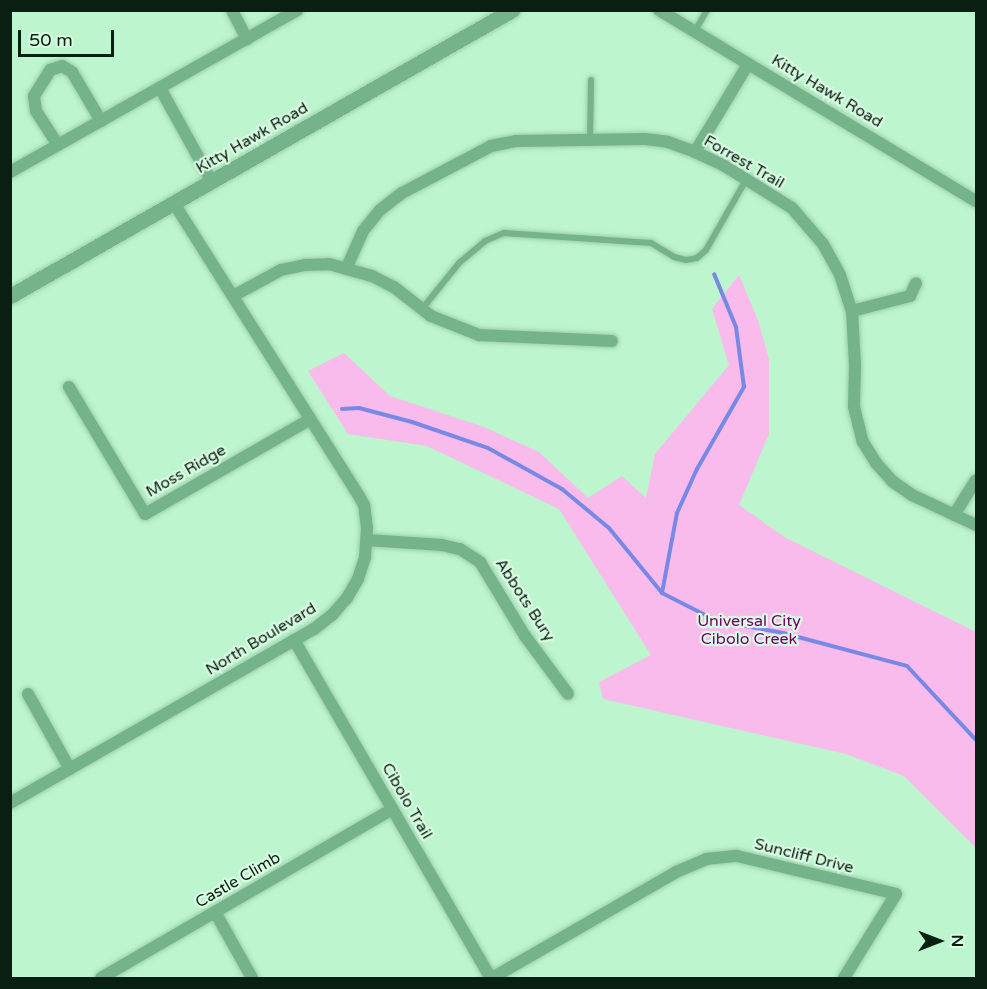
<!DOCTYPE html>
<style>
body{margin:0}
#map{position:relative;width:987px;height:989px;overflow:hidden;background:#bdf5ce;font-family:"Varela Round",sans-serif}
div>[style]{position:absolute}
.green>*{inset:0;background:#f9bbec}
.stream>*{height:4px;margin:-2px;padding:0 2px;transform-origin:2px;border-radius:2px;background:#7889e5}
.roads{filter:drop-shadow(0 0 2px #9dceac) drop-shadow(0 0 2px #9dceac)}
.service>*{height:6px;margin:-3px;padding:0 3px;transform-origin:3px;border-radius:3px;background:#75b48a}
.minor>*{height:12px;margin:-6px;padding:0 6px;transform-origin:6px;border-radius:6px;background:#75b48a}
.tertiary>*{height:15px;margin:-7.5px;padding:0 7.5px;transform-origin:7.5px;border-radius:7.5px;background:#75b48a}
span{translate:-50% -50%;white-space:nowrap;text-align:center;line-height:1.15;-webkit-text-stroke:4.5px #dbfce4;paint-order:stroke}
.street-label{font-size:16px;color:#091f12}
.park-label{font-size:16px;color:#710065}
.frame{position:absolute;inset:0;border:12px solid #091f12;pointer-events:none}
.north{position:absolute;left:909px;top:911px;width:60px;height:60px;-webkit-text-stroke:4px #dbfce4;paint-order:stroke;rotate:90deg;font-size:16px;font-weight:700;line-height:24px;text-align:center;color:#091f12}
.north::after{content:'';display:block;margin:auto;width:21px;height:27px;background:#091f12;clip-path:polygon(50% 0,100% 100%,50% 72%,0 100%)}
.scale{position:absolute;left:18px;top:30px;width:96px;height:27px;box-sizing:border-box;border:3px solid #091f12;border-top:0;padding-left:8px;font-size:18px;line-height:21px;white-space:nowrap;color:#091f12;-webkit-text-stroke:4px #dbfce4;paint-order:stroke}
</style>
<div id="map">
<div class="green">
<i style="clip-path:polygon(739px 275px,758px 320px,769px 359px,769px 434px,739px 505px,786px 538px,976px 632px,976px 848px,904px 776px,846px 754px,603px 699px,599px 682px,651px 655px,559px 509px,427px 446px,348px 434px,308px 371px,344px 353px,390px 396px,484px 427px,539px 452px,588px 498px,622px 476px,646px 498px,655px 454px,729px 365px,712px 309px)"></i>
</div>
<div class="stream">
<i style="left:342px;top:409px;width:17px;rotate:-3deg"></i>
<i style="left:359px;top:408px;width:55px;rotate:14.8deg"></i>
<i style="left:412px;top:422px;width:80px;rotate:18.9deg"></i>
<i style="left:488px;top:448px;width:85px;rotate:29deg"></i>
<i style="left:562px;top:489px;width:61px;rotate:39.7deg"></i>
<i style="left:609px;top:528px;width:84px;rotate:50.8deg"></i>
<i style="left:662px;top:593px;width:59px;rotate:27deg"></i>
<i style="left:715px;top:620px;width:69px;rotate:10.8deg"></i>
<i style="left:783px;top:633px;width:128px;rotate:14.9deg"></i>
<i style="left:907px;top:666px;width:101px;rotate:47deg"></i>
<i style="left:662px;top:593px;width:81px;rotate:-79.4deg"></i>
<i style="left:677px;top:513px;width:48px;rotate:-65.6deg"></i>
<i style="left:697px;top:469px;width:95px;rotate:-60.2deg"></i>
<i style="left:744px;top:387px;width:61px;rotate:-97.6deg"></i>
<i style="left:736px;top:327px;width:57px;rotate:-112.5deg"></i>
</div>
<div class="roads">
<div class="service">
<i style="left:695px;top:31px;width:24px;rotate:-60deg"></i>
<i style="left:590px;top:140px;width:60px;rotate:-89deg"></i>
<i style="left:422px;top:309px;width:59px;rotate:-51.2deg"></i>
<i style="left:459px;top:263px;width:34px;rotate:-40deg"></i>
<i style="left:485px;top:241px;width:21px;rotate:-23deg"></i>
<i style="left:504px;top:233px;width:147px;rotate:3.9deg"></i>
<i style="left:651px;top:243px;width:27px;rotate:31deg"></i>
<i style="left:674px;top:257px;width:12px;rotate:14deg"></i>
<i style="left:686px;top:260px;width:11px;rotate:-10deg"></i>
<i style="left:697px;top:258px;width:12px;rotate:-42deg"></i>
<i style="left:706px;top:250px;width:81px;rotate:-60.3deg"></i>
</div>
<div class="minor">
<i style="left:232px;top:10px;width:33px;rotate:63deg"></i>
<i style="left:659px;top:10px;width:370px;rotate:31.1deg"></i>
<i style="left:160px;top:88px;width:107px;rotate:61deg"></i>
<i style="left:58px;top:145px;width:40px;rotate:-122.9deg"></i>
<i style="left:36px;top:111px;width:15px;rotate:-98deg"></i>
<i style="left:34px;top:96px;width:31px;rotate:-58deg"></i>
<i style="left:50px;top:70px;width:13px;rotate:-18deg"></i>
<i style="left:62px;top:66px;width:12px;rotate:31deg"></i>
<i style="left:72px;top:72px;width:57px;rotate:59.4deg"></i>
<i style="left:695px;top:152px;width:103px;rotate:-58.9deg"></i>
<i style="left:10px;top:172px;width:330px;rotate:-29.4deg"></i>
<i style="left:347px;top:267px;width:39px;rotate:-66deg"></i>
<i style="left:363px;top:231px;width:27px;rotate:-51deg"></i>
<i style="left:380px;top:210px;width:28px;rotate:-38deg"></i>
<i style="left:402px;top:193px;width:101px;rotate:-27.8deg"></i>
<i style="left:491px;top:146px;width:25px;rotate:-11deg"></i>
<i style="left:516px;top:141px;width:129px;rotate:-0.9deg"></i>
<i style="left:645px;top:139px;width:23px;rotate:7deg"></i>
<i style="left:668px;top:142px;width:29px;rotate:20deg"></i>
<i style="left:695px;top:152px;width:31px;rotate:25deg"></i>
<i style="left:723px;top:165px;width:81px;rotate:31.9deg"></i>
<i style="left:792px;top:208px;width:48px;rotate:49.3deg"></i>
<i style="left:823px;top:244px;width:35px;rotate:61deg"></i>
<i style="left:840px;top:275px;width:38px;rotate:72deg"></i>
<i style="left:852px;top:311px;width:54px;rotate:86.8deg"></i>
<i style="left:855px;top:365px;width:42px;rotate:91.4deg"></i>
<i style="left:854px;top:407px;width:36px;rotate:76deg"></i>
<i style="left:863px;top:442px;width:25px;rotate:58deg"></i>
<i style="left:876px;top:463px;width:24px;rotate:48deg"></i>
<i style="left:892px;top:481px;width:24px;rotate:35deg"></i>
<i style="left:912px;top:495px;width:71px;rotate:25.1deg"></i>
<i style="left:233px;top:296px;width:55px;rotate:-28.4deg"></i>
<i style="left:281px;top:270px;width:25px;rotate:-12deg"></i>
<i style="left:305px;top:265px;width:24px;rotate:-2deg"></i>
<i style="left:329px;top:264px;width:45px;rotate:15.6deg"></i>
<i style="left:372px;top:276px;width:25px;rotate:27deg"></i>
<i style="left:394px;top:287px;width:47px;rotate:38.1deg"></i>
<i style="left:431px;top:316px;width:52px;rotate:21.6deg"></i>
<i style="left:479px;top:335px;width:133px;rotate:2.6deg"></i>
<i style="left:852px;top:311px;width:60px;rotate:-14.5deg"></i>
<i style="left:910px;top:296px;width:14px;rotate:-65deg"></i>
<i style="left:69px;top:387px;width:148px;rotate:59.1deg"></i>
<i style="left:145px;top:514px;width:189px;rotate:-29.8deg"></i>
<i style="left:954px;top:515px;width:41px;rotate:-57.8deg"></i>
<i style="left:367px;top:540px;width:75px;rotate:3.8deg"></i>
<i style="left:442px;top:545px;width:18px;rotate:13deg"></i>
<i style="left:460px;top:549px;width:24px;rotate:33deg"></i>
<i style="left:480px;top:562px;width:87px;rotate:58.7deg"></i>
<i style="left:525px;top:636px;width:72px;rotate:53.4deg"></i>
<i style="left:294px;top:640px;width:391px;rotate:59.8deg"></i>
<i style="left:28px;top:694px;width:86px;rotate:60.8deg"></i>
<i style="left:10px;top:803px;width:350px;rotate:-29.8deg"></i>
<i style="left:314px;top:629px;width:23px;rotate:-38deg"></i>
<i style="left:332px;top:615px;width:23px;rotate:-49deg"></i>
<i style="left:347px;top:598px;width:22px;rotate:-60deg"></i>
<i style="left:358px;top:579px;width:23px;rotate:-72deg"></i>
<i style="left:365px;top:557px;width:29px;rotate:-86deg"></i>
<i style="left:367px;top:528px;width:23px;rotate:-97deg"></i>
<i style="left:364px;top:505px;width:10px;rotate:-119deg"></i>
<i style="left:359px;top:496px;width:347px;rotate:-122.3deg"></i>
<i style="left:215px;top:912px;width:76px;rotate:60.7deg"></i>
<i style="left:101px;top:978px;width:337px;rotate:-30.1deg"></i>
<i style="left:492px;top:978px;width:212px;rotate:-29.9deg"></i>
<i style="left:676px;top:872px;width:33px;rotate:-23deg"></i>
<i style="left:706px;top:859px;width:31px;rotate:-6deg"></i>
<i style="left:737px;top:856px;width:163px;rotate:13.4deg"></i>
<i style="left:896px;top:894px;width:99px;rotate:121.8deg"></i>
</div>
<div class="tertiary">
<i style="left:10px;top:296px;width:578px;rotate:-29.67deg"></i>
</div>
</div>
<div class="street-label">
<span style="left:827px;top:91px;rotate:31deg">Kitty Hawk Road</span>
<span style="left:252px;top:138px;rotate:-30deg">Kitty Hawk Road</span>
<span style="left:744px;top:162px;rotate:30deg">Forrest Trail</span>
<span style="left:186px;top:471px;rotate:-30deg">Moss Ridge</span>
<span style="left:525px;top:600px;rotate:57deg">Abbots Bury</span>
<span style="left:261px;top:639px;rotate:-31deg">North Boulevard</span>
<span style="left:407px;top:801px;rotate:60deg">Cibolo Trail</span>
<span style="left:804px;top:856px;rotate:14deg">Suncliff Drive</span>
<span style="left:238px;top:880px;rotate:-30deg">Castle Climb</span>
</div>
<div class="park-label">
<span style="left:749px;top:630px">Universal City<br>Cibolo Creek</span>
</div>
<div class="frame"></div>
<div class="north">N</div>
<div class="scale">50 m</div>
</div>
